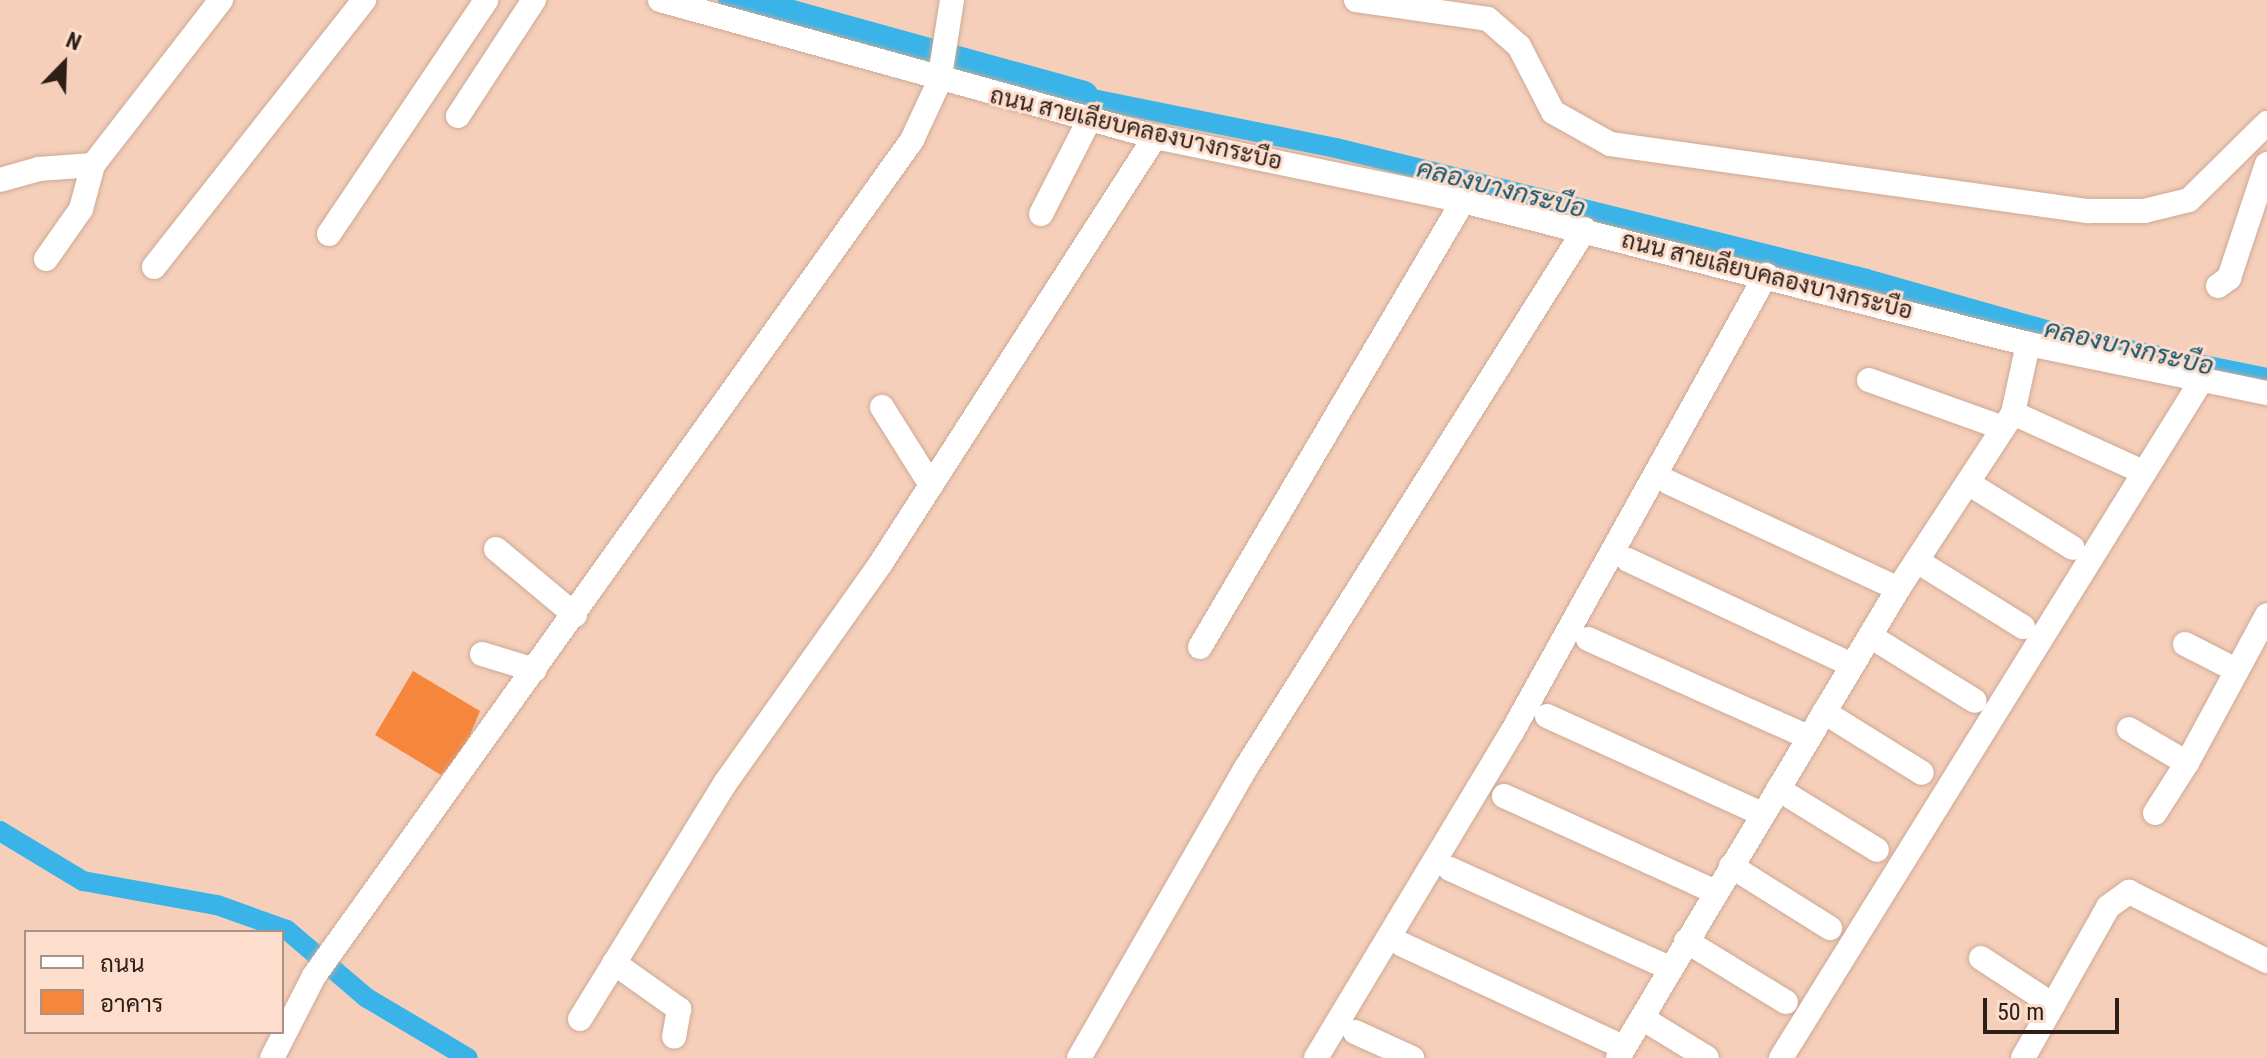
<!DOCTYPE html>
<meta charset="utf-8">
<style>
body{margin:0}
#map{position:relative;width:2267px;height:1058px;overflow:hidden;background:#f5cfba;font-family:"Roboto Condensed",Sarabun,sans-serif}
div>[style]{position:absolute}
.canal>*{height:20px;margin:-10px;padding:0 10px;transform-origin:10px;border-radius:10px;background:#3ab4e8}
.river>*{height:32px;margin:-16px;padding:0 16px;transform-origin:16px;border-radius:16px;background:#3ab4e8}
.building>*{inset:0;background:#f5863c}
.roads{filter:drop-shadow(0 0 2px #cda995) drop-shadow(0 0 2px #cda995)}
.minor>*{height:24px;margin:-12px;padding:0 12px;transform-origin:12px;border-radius:12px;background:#fff}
span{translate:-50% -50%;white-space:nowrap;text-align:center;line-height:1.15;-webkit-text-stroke:6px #fddecd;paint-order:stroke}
.street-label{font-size:24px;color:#2d1f17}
.water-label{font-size:26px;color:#13546f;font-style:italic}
.legend{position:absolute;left:24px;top:930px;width:260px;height:104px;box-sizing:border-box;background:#fddecd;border:2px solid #aa9284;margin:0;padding:10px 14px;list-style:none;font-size:24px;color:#2d1f17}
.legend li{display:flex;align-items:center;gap:16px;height:40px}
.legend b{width:40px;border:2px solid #aa9284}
.north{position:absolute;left:24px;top:24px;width:80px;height:80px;-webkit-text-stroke:6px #fddecd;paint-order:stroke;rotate:23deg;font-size:22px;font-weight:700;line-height:32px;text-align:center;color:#2d1f17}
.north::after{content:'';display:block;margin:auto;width:28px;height:36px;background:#2d1f17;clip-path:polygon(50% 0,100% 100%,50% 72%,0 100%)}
.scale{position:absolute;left:1983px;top:998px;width:136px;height:36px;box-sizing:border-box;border:4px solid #2d1f17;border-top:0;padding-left:10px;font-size:24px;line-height:28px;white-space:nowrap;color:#2d1f17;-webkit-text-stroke:6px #fddecd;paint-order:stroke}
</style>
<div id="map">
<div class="canal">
<i style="left:1083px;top:97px;width:258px;rotate:11.4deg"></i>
<i style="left:1336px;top:148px;width:547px;rotate:13.86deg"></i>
<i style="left:1867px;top:279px;width:223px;rotate:15.9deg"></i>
<i style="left:2081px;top:340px;width:190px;rotate:11.5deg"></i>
<i style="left:0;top:831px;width:97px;rotate:31.1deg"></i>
<i style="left:83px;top:881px;width:136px;rotate:10.2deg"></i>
<i style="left:217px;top:905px;width:74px;rotate:19.7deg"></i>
<i style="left:287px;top:930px;width:105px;rotate:40.4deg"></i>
<i style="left:367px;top:998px;width:117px;rotate:30.7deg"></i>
</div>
<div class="river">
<i style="left:734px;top:0;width:362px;rotate:15.5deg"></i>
</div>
<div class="building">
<i style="clip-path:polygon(413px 671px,480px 711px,464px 750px,441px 775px,375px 735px)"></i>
</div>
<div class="roads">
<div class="minor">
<i style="left:660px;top:0;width:514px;rotate:15.47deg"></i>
<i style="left:1155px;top:137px;width:315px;rotate:11.7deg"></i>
<i style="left:1463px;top:201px;width:583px;rotate:14.2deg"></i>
<i style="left:2028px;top:344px;width:244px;rotate:11.6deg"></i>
<i style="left:1356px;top:0;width:133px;rotate:8.2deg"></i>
<i style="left:1488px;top:19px;width:41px;rotate:41.1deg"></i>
<i style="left:1519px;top:46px;width:74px;rotate:62.7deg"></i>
<i style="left:1553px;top:112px;width:65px;rotate:29.3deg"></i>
<i style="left:1610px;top:144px;width:484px;rotate:8deg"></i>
<i style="left:2089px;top:211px;width:55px"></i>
<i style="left:2144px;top:211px;width:46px;rotate:-13.7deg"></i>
<i style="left:2189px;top:200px;width:110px;rotate:-44.6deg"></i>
<i style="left:458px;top:116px;width:139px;rotate:-56.8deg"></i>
<i style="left:0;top:180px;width:41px;rotate:-15.8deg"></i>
<i style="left:39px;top:169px;width:54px;rotate:-4.2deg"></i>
<i style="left:93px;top:165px;width:209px;rotate:-52.2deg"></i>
<i style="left:1041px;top:214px;width:106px;rotate:-62.9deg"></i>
<i style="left:329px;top:234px;width:282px;rotate:-56.1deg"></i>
<i style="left:46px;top:259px;width:61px;rotate:-55deg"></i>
<i style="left:81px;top:209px;width:46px;rotate:-74.7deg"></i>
<i style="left:154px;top:267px;width:340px;rotate:-51.8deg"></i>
<i style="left:2218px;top:286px;width:14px;rotate:-36deg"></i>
<i style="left:2229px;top:278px;width:120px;rotate:-71.6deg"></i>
<i style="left:1869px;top:380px;width:142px;rotate:19.7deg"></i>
<i style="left:882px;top:407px;width:92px;rotate:57.9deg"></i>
<i style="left:2013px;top:413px;width:131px;rotate:24.4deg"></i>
<i style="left:1668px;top:482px;width:254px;rotate:24.9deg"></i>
<i style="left:1968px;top:483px;width:123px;rotate:31.8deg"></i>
<i style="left:496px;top:549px;width:103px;rotate:39.9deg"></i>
<i style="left:1628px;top:560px;width:247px;rotate:25.1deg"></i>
<i style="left:1917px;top:561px;width:125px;rotate:31.9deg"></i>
<i style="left:1870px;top:636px;width:123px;rotate:31.8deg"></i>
<i style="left:1588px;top:639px;width:241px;rotate:24deg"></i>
<i style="left:2185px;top:644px;width:57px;rotate:27deg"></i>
<i style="left:1200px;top:647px;width:518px;rotate:-59.47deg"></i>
<i style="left:482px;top:654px;width:55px;rotate:16.8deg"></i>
<i style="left:1824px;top:712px;width:115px;rotate:31.9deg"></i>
<i style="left:1547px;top:716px;width:236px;rotate:24.5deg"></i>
<i style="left:2129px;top:729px;width:67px;rotate:30.4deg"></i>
<i style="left:2187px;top:763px;width:168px;rotate:-61.6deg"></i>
<i style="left:1778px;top:789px;width:116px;rotate:31.6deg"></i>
<i style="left:1504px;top:796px;width:233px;rotate:24.4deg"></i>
<i style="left:2155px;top:813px;width:59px;rotate:-57.4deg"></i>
<i style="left:1731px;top:866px;width:117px;rotate:32.1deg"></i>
<i style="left:1450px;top:869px;width:240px;rotate:24.3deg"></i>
<i style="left:1686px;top:941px;width:117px;rotate:31.4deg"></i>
<i style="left:1401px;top:944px;width:245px;rotate:24.9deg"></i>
<i style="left:1981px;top:958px;width:86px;rotate:33.1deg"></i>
<i style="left:614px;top:963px;width:80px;rotate:35.3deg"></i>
<i style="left:679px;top:1009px;width:28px;rotate:100deg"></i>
<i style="left:1642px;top:1018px;width:76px;rotate:31.6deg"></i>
<i style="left:580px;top:1019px;width:278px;rotate:-58.4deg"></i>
<i style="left:726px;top:782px;width:268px;rotate:-54.7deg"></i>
<i style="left:881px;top:563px;width:507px;rotate:-57.25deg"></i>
<i style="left:1355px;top:1032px;width:63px;rotate:24.5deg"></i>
<i style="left:272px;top:1058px;width:92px;rotate:-62.9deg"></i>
<i style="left:314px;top:976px;width:1028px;rotate:-54.42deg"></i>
<i style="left:912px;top:140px;width:64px;rotate:-65deg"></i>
<i style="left:939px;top:82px;width:83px;rotate:-81deg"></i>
<i style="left:1079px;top:1058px;width:331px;rotate:-60.1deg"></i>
<i style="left:1244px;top:771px;width:640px;rotate:-57.82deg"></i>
<i style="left:1316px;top:1058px;width:380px;rotate:-59deg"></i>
<i style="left:1512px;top:732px;width:523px;rotate:-60.93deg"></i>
<i style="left:1618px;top:1058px;width:546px;rotate:-59.16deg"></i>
<i style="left:1898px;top:589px;width:210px;rotate:-56.8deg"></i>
<i style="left:2013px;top:413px;width:71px;rotate:-77.7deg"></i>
<i style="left:1781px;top:1058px;width:800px;rotate:-58.18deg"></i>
<i style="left:2023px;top:1058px;width:173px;rotate:-60.6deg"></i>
<i style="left:2108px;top:907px;width:26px;rotate:-36deg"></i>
<i style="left:2129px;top:892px;width:154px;rotate:26.6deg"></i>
</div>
</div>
<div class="street-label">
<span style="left:1136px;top:129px;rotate:13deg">ถนน สายเลียบคลองบางกระบือ</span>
<span style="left:1767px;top:276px;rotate:14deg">ถนน สายเลียบคลองบางกระบือ</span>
</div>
<div class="water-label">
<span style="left:1501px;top:189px;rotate:14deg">คลองบางกระบือ</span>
<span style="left:2129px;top:348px;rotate:13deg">คลองบางกระบือ</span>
</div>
<ul class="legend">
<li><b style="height:10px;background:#fff"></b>ถนน</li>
<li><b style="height:22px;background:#f5863c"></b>อาคาร</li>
</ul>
<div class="north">N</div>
<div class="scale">50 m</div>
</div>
